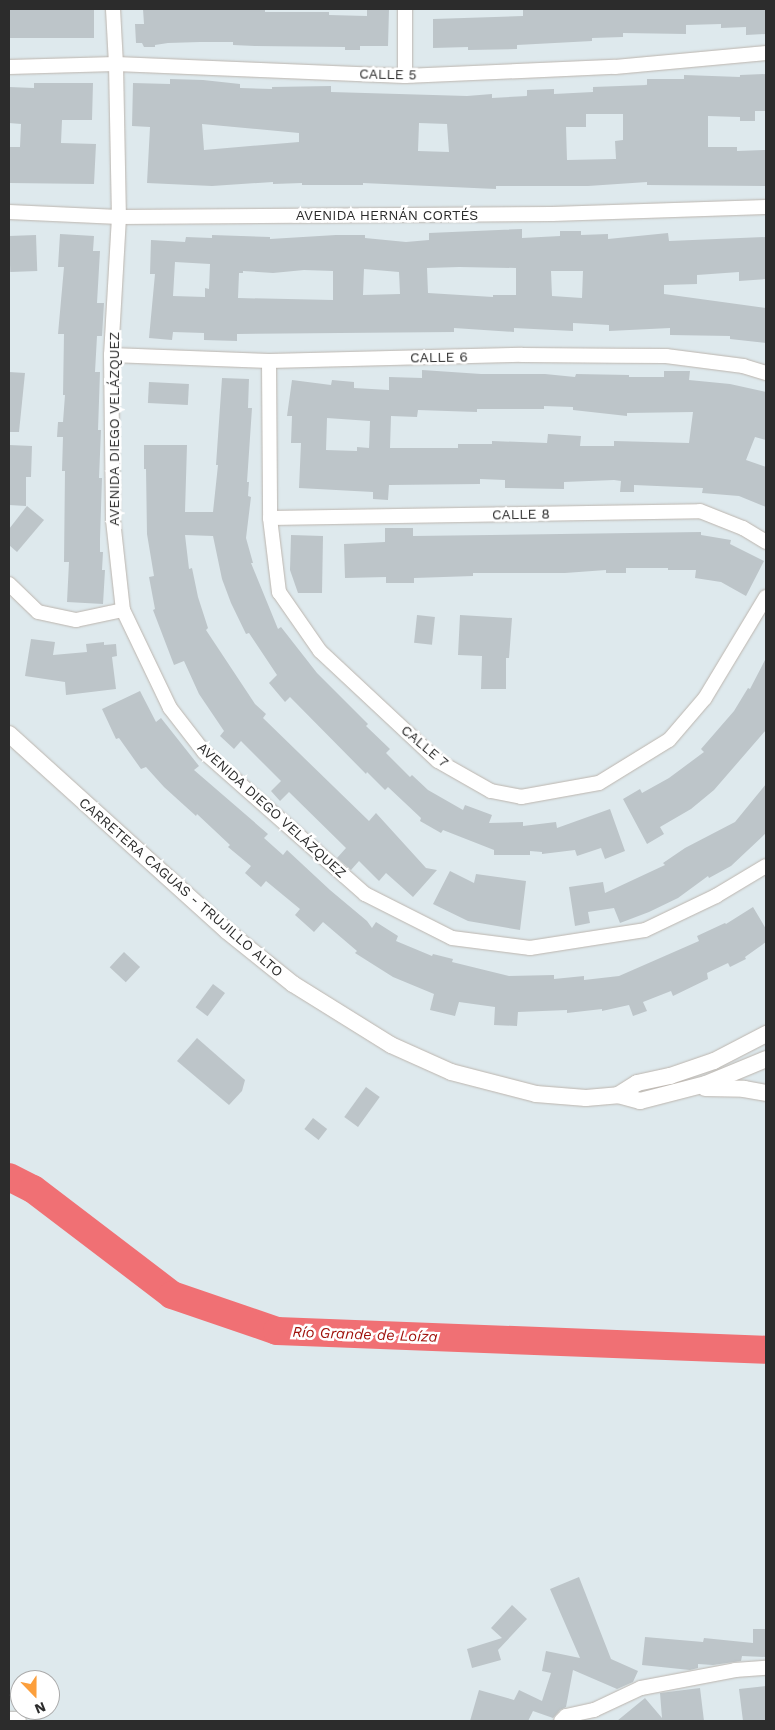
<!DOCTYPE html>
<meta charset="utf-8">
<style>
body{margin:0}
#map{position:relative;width:775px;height:1730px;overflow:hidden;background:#dee9ed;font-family:"Work Sans",sans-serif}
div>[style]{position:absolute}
.river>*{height:28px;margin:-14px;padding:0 14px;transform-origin:14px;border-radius:14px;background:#f07074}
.building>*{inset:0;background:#bdc5c9;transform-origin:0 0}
.roads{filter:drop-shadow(0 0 1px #bcb5ae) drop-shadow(0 0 1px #bcb5ae)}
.minor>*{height:14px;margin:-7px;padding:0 7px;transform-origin:7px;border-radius:7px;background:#fff}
.tertiary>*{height:16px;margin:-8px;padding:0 8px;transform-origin:8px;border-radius:8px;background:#fff}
.secondary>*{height:19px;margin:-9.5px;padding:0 9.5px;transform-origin:9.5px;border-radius:9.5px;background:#fff}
span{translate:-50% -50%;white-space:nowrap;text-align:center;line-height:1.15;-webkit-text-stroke:5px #fff;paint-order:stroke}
.street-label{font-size:14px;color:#2c2c2c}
.water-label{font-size:15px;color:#a0120c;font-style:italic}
.frame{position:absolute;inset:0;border:10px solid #2c2c2c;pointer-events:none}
.north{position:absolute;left:10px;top:1670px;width:50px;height:50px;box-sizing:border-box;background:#fff;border:1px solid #ababab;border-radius:50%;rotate:158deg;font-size:14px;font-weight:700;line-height:20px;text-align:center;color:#2c2c2c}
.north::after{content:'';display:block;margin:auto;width:18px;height:22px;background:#fc9f3c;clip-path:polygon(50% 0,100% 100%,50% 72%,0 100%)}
</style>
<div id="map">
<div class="river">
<i style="left:9px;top:1177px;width:27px;rotate:27deg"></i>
<i style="left:33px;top:1189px;width:175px;rotate:37.3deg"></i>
<i style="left:172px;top:1295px;width:111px;rotate:18.9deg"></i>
<i style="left:277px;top:1331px;width:489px;rotate:2.2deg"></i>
</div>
<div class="building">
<i style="left:9px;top:9px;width:85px;height:29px"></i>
<i style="clip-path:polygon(143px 9px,265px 9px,265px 12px,329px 12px,329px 15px,367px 16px,367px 9px,389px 9px,388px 46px,360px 46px,360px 50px,345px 50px,345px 47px,255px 46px,233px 45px,233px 42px,200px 42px,168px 43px,155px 45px,155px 47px,144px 47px,142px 43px,136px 43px,135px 24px,144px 24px)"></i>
<i style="clip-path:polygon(523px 9px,766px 9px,766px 34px,746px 35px,746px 27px,721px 28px,721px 24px,686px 25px,686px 34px,623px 33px,623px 37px,592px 38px,592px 41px,517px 45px,517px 49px,468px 50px,468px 47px,433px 48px,433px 19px,523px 16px)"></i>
<i style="clip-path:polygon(evenodd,766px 74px,766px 111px,755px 111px,755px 121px,740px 121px,740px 117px,708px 116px,708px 147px,737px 147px,737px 151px,765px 150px,766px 186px,647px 185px,647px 182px,588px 186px,496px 186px,496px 189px,363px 183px,363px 185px,302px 185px,302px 183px,273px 184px,273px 182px,212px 186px,147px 183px,150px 127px,132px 126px,133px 83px,170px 84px,170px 79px,203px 80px,240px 84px,240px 88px,272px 89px,272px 87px,331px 86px,331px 92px,467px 96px,492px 94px,492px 98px,527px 96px,527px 90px,554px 89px,554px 94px,593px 92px,593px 87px,647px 85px,647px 79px,684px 79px,684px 75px,740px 77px,740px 75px,766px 74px,586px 114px,623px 114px,623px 140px,615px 141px,616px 159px,567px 160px,566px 127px,586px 127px,586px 114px,766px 74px,419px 123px,447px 124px,449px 152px,418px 151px,419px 123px,766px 74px,202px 124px,299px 133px,299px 142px,204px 150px,202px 124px)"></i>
<i style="clip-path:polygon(34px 83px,93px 83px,92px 120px,62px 120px,61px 143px,96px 144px,94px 184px,9px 183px,9px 147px,20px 147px,21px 124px,9px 123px,9px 87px,34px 88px)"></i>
<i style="clip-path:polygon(evenodd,522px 229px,522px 238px,560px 236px,560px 231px,581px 231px,581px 235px,608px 234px,608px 239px,668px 233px,669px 241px,766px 237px,766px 279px,739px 281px,739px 272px,697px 275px,697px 284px,664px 285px,664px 294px,766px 308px,766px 343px,730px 339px,730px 336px,670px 335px,670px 328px,609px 331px,609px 325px,573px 323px,573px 331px,514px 328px,514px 332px,454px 328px,454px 332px,237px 334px,237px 341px,204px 340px,204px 333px,173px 332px,172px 340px,149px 338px,155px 274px,150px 274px,151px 240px,185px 242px,186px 237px,212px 238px,212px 235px,270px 237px,270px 239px,336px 235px,365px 235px,365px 238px,406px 242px,429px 240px,429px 233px,522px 229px,175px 262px,210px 264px,209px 289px,205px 288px,205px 297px,173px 296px,175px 262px,522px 229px,459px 267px,516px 268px,516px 295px,493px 295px,493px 297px,428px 293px,427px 268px,459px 267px,522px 229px,364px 269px,399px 272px,400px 294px,363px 295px,364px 269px,522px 229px,304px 270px,333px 271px,333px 300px,238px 298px,239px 273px,243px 273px,243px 271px,273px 273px,304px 270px,522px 229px,551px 271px,583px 271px,582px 298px,552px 296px,551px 271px)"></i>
<i style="clip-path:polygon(60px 234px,94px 236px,93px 251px,100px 251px,97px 303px,104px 303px,102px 336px,97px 336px,95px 372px,100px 372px,98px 430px,101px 430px,99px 478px,102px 478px,100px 539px,100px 552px,103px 552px,102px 570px,105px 570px,103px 604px,67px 602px,69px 562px,64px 562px,65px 471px,62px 471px,63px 437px,57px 437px,58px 422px,63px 422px,65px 395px,63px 395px,64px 334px,58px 334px,64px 267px,58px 267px)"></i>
<i style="left:36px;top:235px;width:36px;height:27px;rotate:88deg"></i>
<i style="clip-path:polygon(evenodd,422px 370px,481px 374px,545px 374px,575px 377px,576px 374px,629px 375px,629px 377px,664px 377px,664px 371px,690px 371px,689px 380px,730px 384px,766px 392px,766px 440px,755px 437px,746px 460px,766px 467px,766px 507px,739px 496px,702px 493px,703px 488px,634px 485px,634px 492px,620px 492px,621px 481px,614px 480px,564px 482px,564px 489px,505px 488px,505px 480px,480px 479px,480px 484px,389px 485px,388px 500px,373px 499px,373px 492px,299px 488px,301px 443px,291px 443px,292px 416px,287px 416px,292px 380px,331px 385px,332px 380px,354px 382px,354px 388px,389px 390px,389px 377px,422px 378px,422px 370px,544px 406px,573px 407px,573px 410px,627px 416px,627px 413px,693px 412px,689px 443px,614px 441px,614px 446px,580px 446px,581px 436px,548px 434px,547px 443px,492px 441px,492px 444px,458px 444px,458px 448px,390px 448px,391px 416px,417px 417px,418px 410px,477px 412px,477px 409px,544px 409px,544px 406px,422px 370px,327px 418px,370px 421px,369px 448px,357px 447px,357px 451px,326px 450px,327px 418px)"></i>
<i style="clip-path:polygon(9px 372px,25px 373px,19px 432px,9px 432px)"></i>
<i style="clip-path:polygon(222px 378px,249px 379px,248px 408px,252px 408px,247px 482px,249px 482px,248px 496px,251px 497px,246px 538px,253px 563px,251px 563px,278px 629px,281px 627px,317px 673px,368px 724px,366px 726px,390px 749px,386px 753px,410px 777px,412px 775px,428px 790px,463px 810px,465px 805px,492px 815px,489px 823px,523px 822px,523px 826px,556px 822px,557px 828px,610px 809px,625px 851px,605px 859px,601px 848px,577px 856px,575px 850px,542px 854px,542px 852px,530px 851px,530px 855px,494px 855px,494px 850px,443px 830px,441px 833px,420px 821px,421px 818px,388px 787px,385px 790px,367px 772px,366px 774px,290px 697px,285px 702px,269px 683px,277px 675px,249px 633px,246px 634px,231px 603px,222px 579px,213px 536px,185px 535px,189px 569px,192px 568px,198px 597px,208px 628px,206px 630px,255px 704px,266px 714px,263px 718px,369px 821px,376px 813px,426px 868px,437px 870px,413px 897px,386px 873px,379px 881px,359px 861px,351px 870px,337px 858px,346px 848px,289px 792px,280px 801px,271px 791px,281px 781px,241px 741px,234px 749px,220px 736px,224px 731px,199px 694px,184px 661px,174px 665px,153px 610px,155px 609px,149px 577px,154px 576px,147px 534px,146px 469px,144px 469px,144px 445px,187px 445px,185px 512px,213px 512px,218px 465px,216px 465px)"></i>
<i style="left:149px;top:382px;width:40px;height:21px;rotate:3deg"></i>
<i style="clip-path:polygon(9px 445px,32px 446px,31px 477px,26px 477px,26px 506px,9px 505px)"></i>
<i style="clip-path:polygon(27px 506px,44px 520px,17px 552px,9px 545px,9px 529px)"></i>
<i style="clip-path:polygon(385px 528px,413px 528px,413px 536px,701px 532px,701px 535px,731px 540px,730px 544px,764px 561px,746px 596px,721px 582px,695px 578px,696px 570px,668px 570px,668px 568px,626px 568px,626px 573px,606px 573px,606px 570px,565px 573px,473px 573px,473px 576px,414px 578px,414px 583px,386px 583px,386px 577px,345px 578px,344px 544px,385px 542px)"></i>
<i style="clip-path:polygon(291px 535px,323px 536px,322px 593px,298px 593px,290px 570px)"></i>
<i style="left:417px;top:615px;width:18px;height:28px;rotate:6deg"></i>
<i style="clip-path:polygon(460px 615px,512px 618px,509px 658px,506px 658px,506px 689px,481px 689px,482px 656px,458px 655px)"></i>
<i style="clip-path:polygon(31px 639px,55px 642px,53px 655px,87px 652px,86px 644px,104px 642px,104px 645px,116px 644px,117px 656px,112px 657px,116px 689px,66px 695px,65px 682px,25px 676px)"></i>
<i style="clip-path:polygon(766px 658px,766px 730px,714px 790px,691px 809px,660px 827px,664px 834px,647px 844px,623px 799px,640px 789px,642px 793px,669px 778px,704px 752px,701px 749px,734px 711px,748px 688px,750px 689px)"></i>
<i style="clip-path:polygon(140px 691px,156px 722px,161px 718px,199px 766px,194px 770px,268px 834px,264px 838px,283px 855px,287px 850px,330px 890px,367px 921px,372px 928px,376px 922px,398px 936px,396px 941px,432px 956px,433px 954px,453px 959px,452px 962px,509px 976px,554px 975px,554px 979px,584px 976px,584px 980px,619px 976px,699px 941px,697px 936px,725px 923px,726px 924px,753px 907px,766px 929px,766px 942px,745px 957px,746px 959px,730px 967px,728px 963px,707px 973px,708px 979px,673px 996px,671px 991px,643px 1002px,647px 1011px,633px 1016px,629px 1005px,602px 1011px,602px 1009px,567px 1013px,567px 1010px,518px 1012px,517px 1026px,494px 1025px,495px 1007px,459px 1002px,455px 1016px,430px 1010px,434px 994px,393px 977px,355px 953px,357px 951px,323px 922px,314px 932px,295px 915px,300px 909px,266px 881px,261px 887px,245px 873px,251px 866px,228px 847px,230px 845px,197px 814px,196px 816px,164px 787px,146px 767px,141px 769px,119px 738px,116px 739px,102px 709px)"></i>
<i style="clip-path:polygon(766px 784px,766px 833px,731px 866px,709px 878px,708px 876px,678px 898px,649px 912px,620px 923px,614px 908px,588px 912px,590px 923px,575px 926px,569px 887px,603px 882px,605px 893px,665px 865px,663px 863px,685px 848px,735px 822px)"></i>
<i style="clip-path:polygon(450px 871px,474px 883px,476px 874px,526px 881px,520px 930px,468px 921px,433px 904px)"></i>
<i style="left:124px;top:952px;width:22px;height:21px;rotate:43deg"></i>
<i style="left:213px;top:984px;width:15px;height:29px;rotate:37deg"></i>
<i style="clip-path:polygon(197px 1038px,245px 1080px,242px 1091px,229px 1105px,177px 1061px)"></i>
<i style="left:366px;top:1087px;width:17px;height:37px;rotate:36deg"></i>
<i style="left:313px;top:1118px;width:18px;height:14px;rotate:38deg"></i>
<i style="clip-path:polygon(579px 1577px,611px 1659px,638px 1671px,633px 1682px,617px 1689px,573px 1670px,566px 1707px,560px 1710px,553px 1718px,533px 1711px,528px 1721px,470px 1721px,479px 1690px,514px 1700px,519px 1690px,542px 1701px,551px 1673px,542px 1671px,546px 1651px,580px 1658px,550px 1589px)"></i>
<i style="clip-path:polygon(512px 1605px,527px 1619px,498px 1650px,501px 1660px,472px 1668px,467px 1649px,502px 1638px,491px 1628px)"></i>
<i style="clip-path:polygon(753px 1629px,766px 1629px,766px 1657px,742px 1656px,741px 1661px,713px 1665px,698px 1664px,698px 1668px,690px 1670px,642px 1665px,645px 1637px,703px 1642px,704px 1638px,753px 1643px)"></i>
<i style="clip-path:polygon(766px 1686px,766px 1721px,743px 1721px,739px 1689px)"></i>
<i style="clip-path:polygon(700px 1688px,704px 1721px,617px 1721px,645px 1698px,662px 1718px,660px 1693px)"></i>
</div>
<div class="roads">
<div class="minor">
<i style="left:113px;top:9px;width:55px;rotate:86.9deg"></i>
<i style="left:116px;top:64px;width:153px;rotate:88.9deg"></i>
<i style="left:119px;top:217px;width:138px;rotate:93.3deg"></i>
<i style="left:111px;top:355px;width:165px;rotate:89.3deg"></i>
<i style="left:113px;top:520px;width:91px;rotate:83.7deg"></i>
<i style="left:123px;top:610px;width:109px;rotate:64.4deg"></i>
<i style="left:170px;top:708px;width:56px;rotate:52.3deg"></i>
<i style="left:204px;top:752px;width:215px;rotate:41.4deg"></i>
<i style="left:365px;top:894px;width:97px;rotate:26.8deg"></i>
<i style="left:452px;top:938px;width:79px;rotate:7.3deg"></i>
<i style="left:530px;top:948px;width:116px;rotate:-8.9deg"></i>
<i style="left:645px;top:930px;width:79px;rotate:-25.6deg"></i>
<i style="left:716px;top:896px;width:58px;rotate:-31deg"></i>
<i style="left:9px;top:67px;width:107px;rotate:-1.6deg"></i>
<i style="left:116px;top:64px;width:289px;rotate:2.4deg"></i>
<i style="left:405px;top:76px;width:210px;rotate:-2.5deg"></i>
<i style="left:615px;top:67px;width:152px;rotate:-5.3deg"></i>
<i style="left:405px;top:76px;width:67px;rotate:-90deg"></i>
<i style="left:9px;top:212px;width:110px;rotate:2.6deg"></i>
<i style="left:119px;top:217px;width:433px;rotate:-0.4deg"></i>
<i style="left:552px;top:214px;width:214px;rotate:-1.9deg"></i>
<i style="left:111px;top:355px;width:158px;rotate:2.2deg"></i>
<i style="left:269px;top:361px;width:253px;rotate:-1.4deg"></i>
<i style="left:522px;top:355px;width:144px;rotate:0.4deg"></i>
<i style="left:666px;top:356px;width:78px;rotate:7.4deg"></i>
<i style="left:743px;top:366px;width:24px;rotate:17deg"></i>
<i style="left:269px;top:361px;width:157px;rotate:89.6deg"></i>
<i style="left:270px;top:518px;width:75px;rotate:83.1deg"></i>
<i style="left:279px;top:592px;width:72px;rotate:55.2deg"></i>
<i style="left:320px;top:651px;width:161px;rotate:43deg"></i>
<i style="left:438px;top:761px;width:61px;rotate:29.5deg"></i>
<i style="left:491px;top:791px;width:31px;rotate:11deg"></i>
<i style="left:521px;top:797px;width:79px;rotate:-10.2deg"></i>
<i style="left:599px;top:783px;width:82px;rotate:-31.6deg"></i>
<i style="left:669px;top:740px;width:55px;rotate:-49.4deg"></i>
<i style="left:705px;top:698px;width:118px;rotate:-58.9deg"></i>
<i style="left:270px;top:518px;width:430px;rotate:-0.9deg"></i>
<i style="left:700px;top:511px;width:46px;rotate:21.6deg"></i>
<i style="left:743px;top:528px;width:27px;rotate:31deg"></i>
<i style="left:9px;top:584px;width:40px;rotate:44deg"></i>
<i style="left:38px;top:612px;width:39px;rotate:12deg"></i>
<i style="left:76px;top:620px;width:48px;rotate:-12deg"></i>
<i style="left:561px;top:1721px;width:7px;rotate:-45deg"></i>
<i style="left:566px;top:1716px;width:29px;rotate:-12deg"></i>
<i style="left:594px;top:1710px;width:52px;rotate:-25.1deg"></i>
<i style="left:641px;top:1688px;width:96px;rotate:-10.8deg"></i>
<i style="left:735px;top:1670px;width:31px;rotate:-4deg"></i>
</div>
<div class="tertiary">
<i style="left:9px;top:734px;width:294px;rotate:42.1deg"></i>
<i style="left:227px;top:931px;width:85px;rotate:38.8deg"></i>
<i style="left:293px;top:984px;width:115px;rotate:31.9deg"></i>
<i style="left:391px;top:1045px;width:66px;rotate:24.2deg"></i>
<i style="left:451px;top:1072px;width:88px;rotate:14.5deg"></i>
<i style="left:536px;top:1094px;width:50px;rotate:4.6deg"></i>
<i style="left:586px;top:1098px;width:32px;rotate:-5deg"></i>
<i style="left:618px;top:1095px;width:23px;rotate:15deg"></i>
<i style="left:640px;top:1101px;width:68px;rotate:-14.4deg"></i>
<i style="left:706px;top:1084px;width:65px;rotate:-22.6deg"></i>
<i style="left:705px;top:1088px;width:39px;rotate:1deg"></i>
<i style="left:744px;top:1089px;width:22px;rotate:10deg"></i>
<i style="left:618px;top:1095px;width:22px;rotate:-32deg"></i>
<i style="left:637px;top:1083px;width:34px;rotate:-12deg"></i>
<i style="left:670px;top:1076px;width:46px;rotate:-18.8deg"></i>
<i style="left:714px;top:1061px;width:59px;rotate:-27.4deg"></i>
</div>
<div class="secondary">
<i style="left:9px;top:1721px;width:7px"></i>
</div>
</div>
<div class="street-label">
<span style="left:388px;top:74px;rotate:1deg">CALLE 5</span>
<span style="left:387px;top:215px">AVENIDA HERNÁN CORTÉS</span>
<span style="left:439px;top:357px;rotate:-1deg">CALLE 6</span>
<span style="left:114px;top:429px;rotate:-90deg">AVENIDA DIEGO VELÁZQUEZ</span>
<span style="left:521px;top:514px;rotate:-1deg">CALLE 8</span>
<span style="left:425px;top:746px;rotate:40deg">CALLE 7</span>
<span style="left:272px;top:810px;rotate:42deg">AVENIDA DIEGO VELÁZQUEZ</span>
<span style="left:181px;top:887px;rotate:41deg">CARRETERA CAGUAS - TRUJILLO ALTO</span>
</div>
<div class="water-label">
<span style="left:365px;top:1335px;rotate:2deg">Río Grande de Loíza</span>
</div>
<div class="frame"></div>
<div class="north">N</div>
</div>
